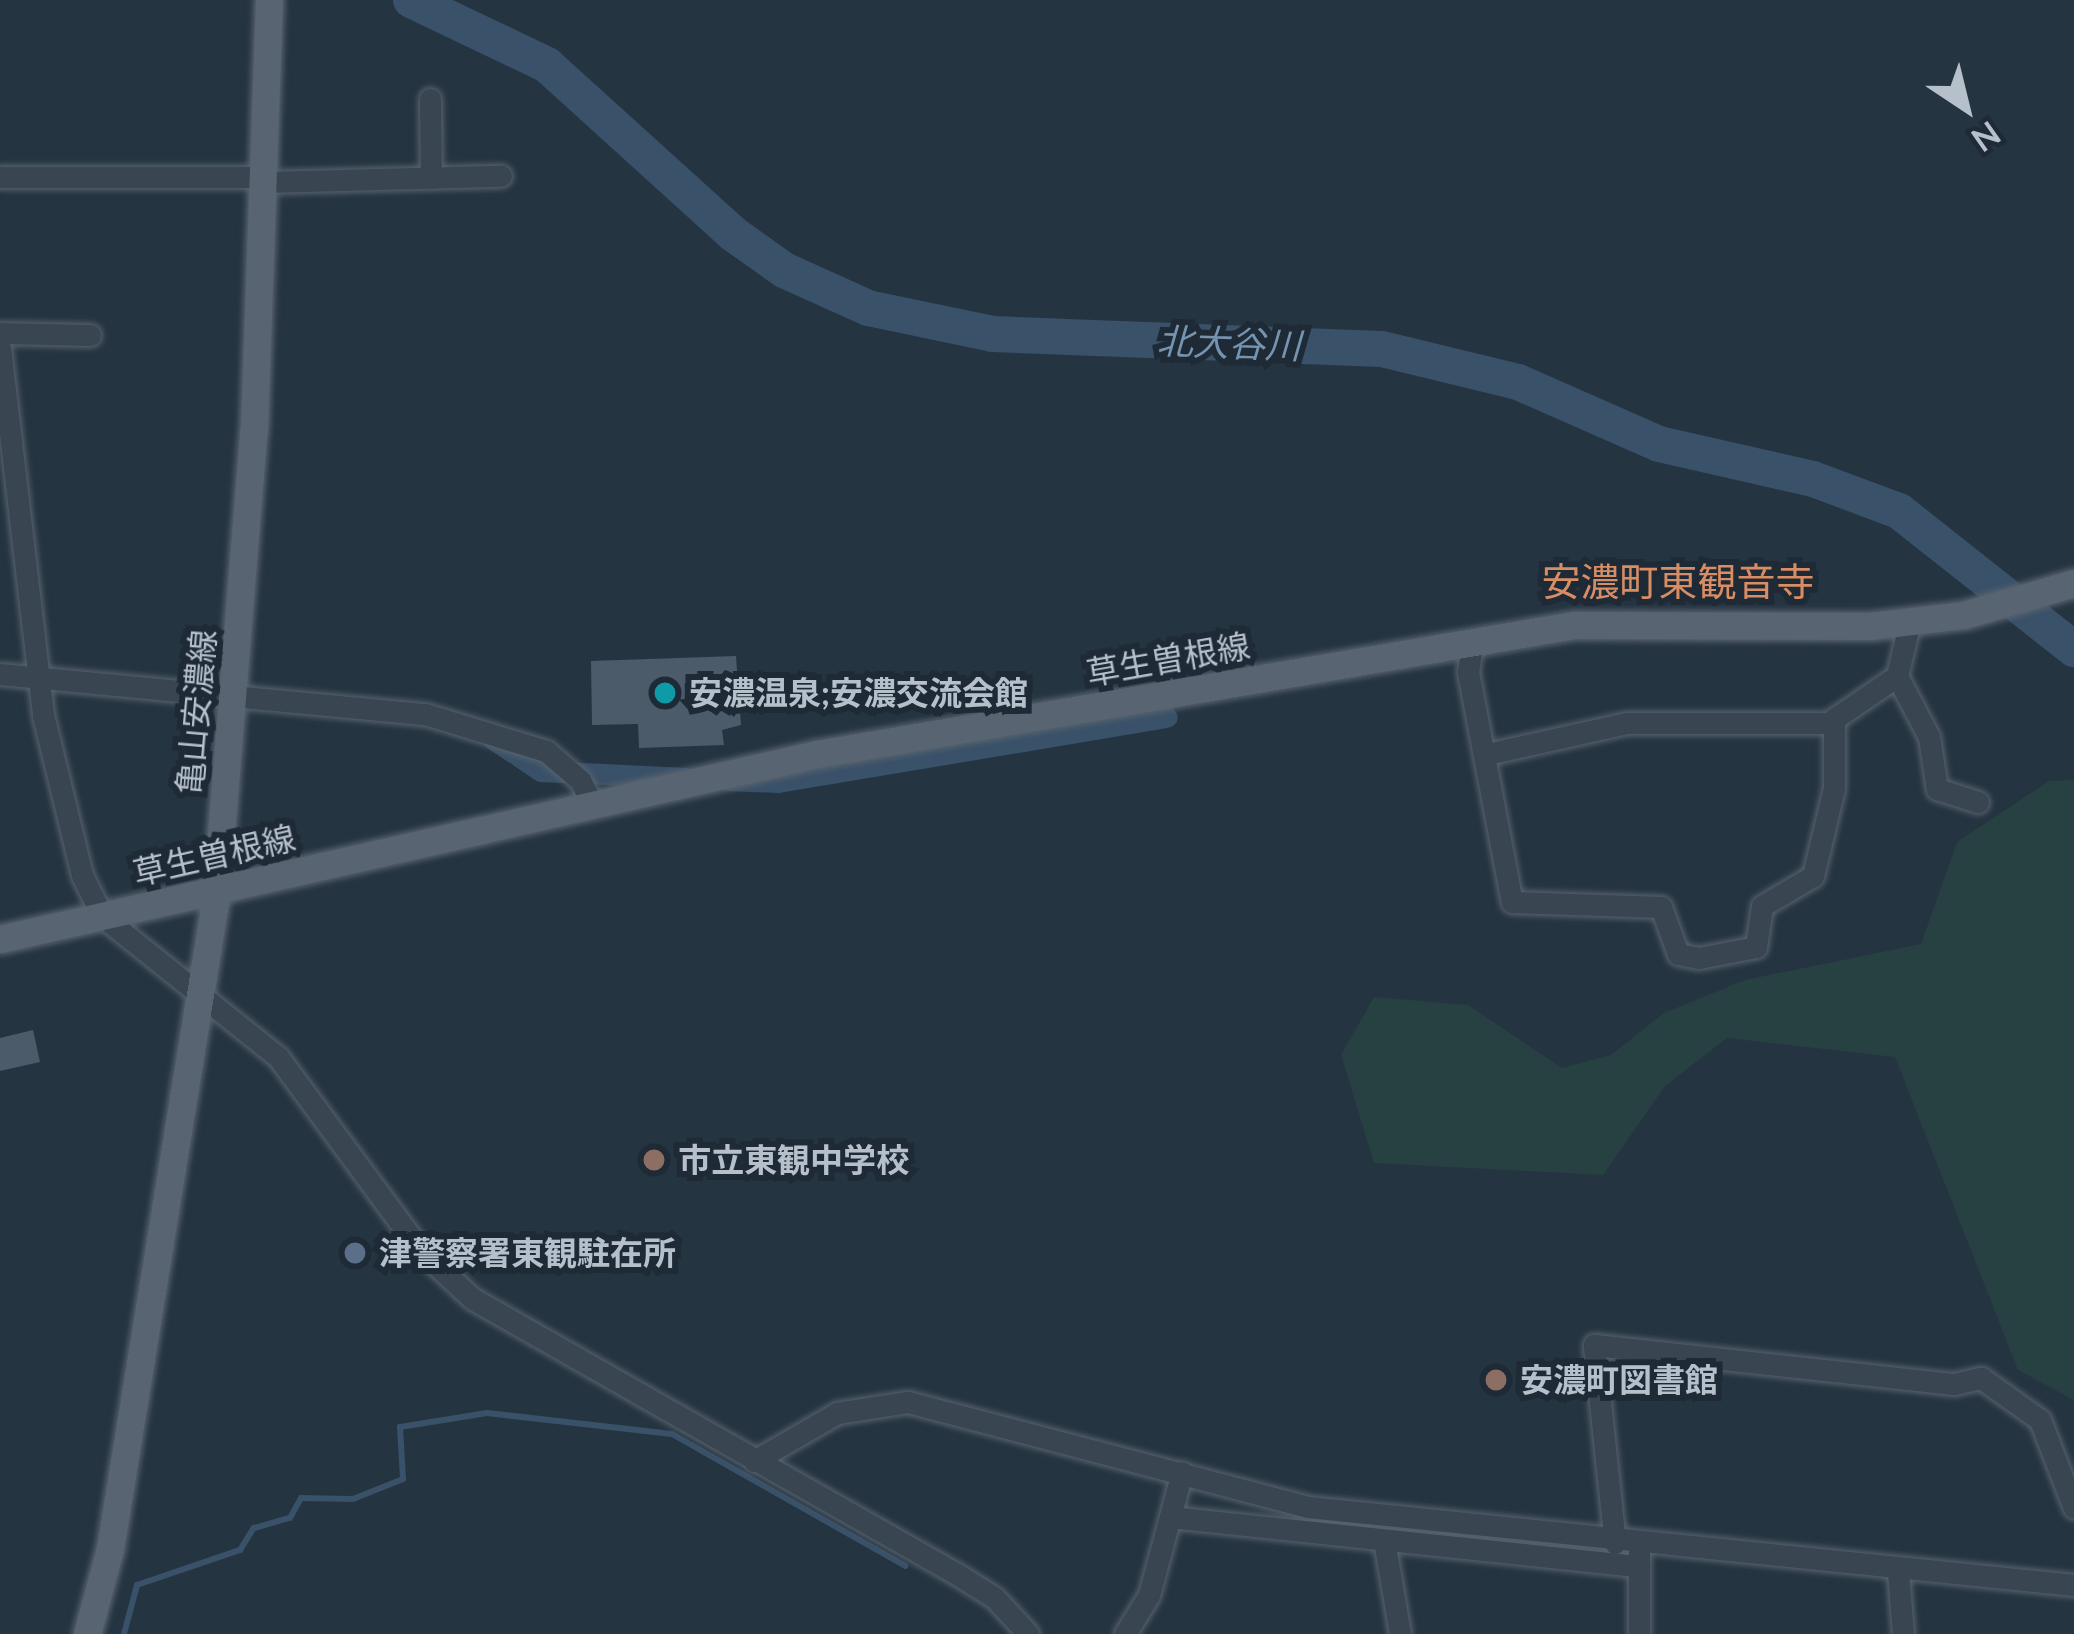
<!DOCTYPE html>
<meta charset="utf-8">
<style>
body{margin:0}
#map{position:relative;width:2074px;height:1634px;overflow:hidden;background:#253441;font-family:Lato,"Noto Sans JP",sans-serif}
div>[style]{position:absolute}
.green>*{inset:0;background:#274142}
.stream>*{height:6px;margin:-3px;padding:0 3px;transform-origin:3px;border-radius:3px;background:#395169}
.canal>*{height:21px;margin:-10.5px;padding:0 10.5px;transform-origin:10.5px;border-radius:10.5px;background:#395169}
.river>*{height:36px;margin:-18px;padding:0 18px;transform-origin:18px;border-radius:18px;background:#395169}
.building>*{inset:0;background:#4b5b6a}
.roads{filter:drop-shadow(0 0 3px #57636e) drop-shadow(0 0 3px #57636e)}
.minor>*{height:21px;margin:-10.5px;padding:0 10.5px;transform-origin:10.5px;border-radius:10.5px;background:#394551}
.major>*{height:27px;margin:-13.5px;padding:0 13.5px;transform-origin:13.5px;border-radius:13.5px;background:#586471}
.dots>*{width:33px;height:33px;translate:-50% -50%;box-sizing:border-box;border:6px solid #1e2a36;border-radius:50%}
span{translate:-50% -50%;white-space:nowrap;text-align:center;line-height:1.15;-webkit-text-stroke:12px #1e2a36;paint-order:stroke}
.street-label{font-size:33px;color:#b6c0cb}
.poi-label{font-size:33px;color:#b6c0cb;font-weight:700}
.left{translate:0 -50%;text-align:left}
.water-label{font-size:36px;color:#7694af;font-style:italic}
.quarter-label{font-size:39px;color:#d88d65}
.north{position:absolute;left:1906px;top:48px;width:120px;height:120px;-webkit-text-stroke:9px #1e2a36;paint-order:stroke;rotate:145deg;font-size:33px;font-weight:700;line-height:48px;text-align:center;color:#b6c0cb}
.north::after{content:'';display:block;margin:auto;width:42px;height:54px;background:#b6c0cb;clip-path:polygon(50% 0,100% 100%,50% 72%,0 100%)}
</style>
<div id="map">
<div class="green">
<i style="clip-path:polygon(2074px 780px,2074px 1400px,2018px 1370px,1895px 1057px,1727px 1038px,1665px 1086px,1603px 1175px,1374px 1163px,1341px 1055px,1374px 997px,1468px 1005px,1562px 1068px,1611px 1055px,1664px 1013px,1745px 980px,1921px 944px,1957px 842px,2049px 781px)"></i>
</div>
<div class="stream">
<i style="left:124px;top:1634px;width:51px;rotate:-75.1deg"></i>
<i style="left:137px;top:1585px;width:109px;rotate:-18.8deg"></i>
<i style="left:240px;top:1550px;width:26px;rotate:-58deg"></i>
<i style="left:254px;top:1528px;width:37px;rotate:-16deg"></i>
<i style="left:290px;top:1518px;width:23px;rotate:-61deg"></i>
<i style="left:301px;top:1498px;width:52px;rotate:1.1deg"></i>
<i style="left:353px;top:1499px;width:54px;rotate:-21.8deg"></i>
<i style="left:403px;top:1479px;width:52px;rotate:-93.3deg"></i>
<i style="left:400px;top:1427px;width:88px;rotate:-9.1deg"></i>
<i style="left:487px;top:1413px;width:186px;rotate:6.5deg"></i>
<i style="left:672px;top:1434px;width:268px;rotate:29.5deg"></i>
</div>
<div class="canal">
<i style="left:493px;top:739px;width:58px;rotate:33.7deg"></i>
<i style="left:541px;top:771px;width:145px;rotate:2.8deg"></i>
<i style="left:729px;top:780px;width:49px;rotate:2.3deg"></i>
<i style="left:778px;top:782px;width:394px;rotate:-9.5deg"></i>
</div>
<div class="river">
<i style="left:411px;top:0;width:151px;rotate:25.5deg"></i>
<i style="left:547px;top:65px;width:250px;rotate:42.2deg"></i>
<i style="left:732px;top:233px;width:64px;rotate:35.4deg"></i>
<i style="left:784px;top:270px;width:92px;rotate:24.3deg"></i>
<i style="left:868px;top:308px;width:127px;rotate:11.8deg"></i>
<i style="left:992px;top:334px;width:390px;rotate:2.2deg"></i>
<i style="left:1382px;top:349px;width:140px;rotate:13.6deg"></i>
<i style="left:1518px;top:382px;width:154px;rotate:23.7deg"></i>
<i style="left:1659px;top:444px;width:158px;rotate:12.8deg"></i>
<i style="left:1813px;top:479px;width:92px;rotate:20.4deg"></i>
<i style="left:1899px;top:511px;width:223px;rotate:38.3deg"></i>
</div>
<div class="building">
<i style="clip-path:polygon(736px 656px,741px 725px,722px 730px,724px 745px,639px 748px,638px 724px,592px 725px,591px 661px)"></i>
<i style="clip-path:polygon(33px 1030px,40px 1062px,0 1071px,0 1038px)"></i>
</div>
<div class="roads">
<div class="minor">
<i style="left:430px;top:99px;width:79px;rotate:89.3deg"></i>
<i style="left:0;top:177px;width:266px"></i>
<i style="left:266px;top:182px;width:235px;rotate:-1.5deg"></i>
<i style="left:0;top:333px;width:90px;rotate:1.3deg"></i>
<i style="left:0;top:348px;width:370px;rotate:83.3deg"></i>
<i style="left:43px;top:715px;width:165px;rotate:76.3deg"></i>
<i style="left:82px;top:875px;width:46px;rotate:64deg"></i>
<i style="left:102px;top:916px;width:226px;rotate:38.7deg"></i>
<i style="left:278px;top:1057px;width:242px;rotate:53.6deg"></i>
<i style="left:422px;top:1252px;width:69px;rotate:42.7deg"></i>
<i style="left:473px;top:1299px;width:554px;rotate:29.62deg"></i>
<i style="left:955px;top:1573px;width:47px;rotate:32deg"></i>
<i style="left:995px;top:1598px;width:49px;rotate:47.5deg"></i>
<i style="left:1472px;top:644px;width:28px;rotate:98deg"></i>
<i style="left:1468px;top:672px;width:234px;rotate:79.2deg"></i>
<i style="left:1512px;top:902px;width:149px;rotate:1.9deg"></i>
<i style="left:1661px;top:907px;width:50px;rotate:70.1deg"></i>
<i style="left:1678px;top:954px;width:21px;rotate:11deg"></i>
<i style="left:1699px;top:958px;width:58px;rotate:-10.9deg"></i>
<i style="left:1756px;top:947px;width:41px;rotate:-81.7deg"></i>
<i style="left:1762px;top:906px;width:59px;rotate:-30.5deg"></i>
<i style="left:1813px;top:876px;width:90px;rotate:-76.6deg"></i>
<i style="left:1834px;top:788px;width:69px;rotate:-90deg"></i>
<i style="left:1834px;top:719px;width:76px;rotate:-34.3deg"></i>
<i style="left:1897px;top:676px;width:57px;rotate:-76.7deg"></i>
<i style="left:0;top:674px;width:427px;rotate:5.4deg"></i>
<i style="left:425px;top:714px;width:127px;rotate:17deg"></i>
<i style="left:546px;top:751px;width:45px;rotate:40.5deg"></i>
<i style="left:580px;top:780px;width:22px;rotate:63deg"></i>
<i style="left:1897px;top:676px;width:69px;rotate:62.3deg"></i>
<i style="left:1929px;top:737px;width:53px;rotate:81.3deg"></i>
<i style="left:1937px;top:789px;width:43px;rotate:17.6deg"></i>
<i style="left:1487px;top:754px;width:143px;rotate:-12.5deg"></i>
<i style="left:1627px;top:723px;width:207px"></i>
<i style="left:754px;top:1461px;width:96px;rotate:-30deg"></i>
<i style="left:837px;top:1413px;width:72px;rotate:-8.8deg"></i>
<i style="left:908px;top:1402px;width:414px;rotate:14.7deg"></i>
<i style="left:1308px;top:1507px;width:770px;rotate:5.81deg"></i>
<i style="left:1170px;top:1517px;width:469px;rotate:6deg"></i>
<i style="left:1384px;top:1540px;width:95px;rotate:80.3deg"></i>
<i style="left:1615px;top:1543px;width:199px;rotate:-96.1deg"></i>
<i style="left:1594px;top:1345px;width:362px;rotate:6.2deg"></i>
<i style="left:1954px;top:1384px;width:28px;rotate:-13deg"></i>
<i style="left:1981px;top:1378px;width:72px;rotate:35.4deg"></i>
<i style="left:2040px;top:1420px;width:94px;rotate:68.9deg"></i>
<i style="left:1639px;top:1552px;width:82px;rotate:90deg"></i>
<i style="left:1898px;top:1572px;width:62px;rotate:85.4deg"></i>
<i style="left:1125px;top:1634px;width:46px;rotate:-58.4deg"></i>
<i style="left:1149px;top:1595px;width:127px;rotate:-75deg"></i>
</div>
<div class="major">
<i style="left:0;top:939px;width:838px;rotate:-12.76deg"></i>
<i style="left:817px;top:754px;width:768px;rotate:-9.67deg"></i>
<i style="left:1574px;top:625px;width:296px;rotate:0.2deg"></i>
<i style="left:1870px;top:626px;width:95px;rotate:-6.7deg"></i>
<i style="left:1964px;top:615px;width:115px;rotate:-16.2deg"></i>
<i style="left:87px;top:1634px;width:88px;rotate:-74.9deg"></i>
<i style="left:110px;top:1549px;width:662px;rotate:-80.78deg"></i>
<i style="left:216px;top:896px;width:470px;rotate:-85.4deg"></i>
<i style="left:254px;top:428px;width:428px;rotate:-88deg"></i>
</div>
</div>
<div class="dots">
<i style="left:665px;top:693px;background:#0f9aa8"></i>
<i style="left:654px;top:1160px;background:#8d6e63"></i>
<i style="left:355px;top:1253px;background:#5c6f8a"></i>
<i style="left:1496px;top:1380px;background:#8d6e63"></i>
</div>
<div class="street-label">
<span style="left:1168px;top:659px;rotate:-10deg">草生曽根線</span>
<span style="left:196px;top:712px;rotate:-85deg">亀山安濃線</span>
<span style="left:214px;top:855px;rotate:-13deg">草生曽根線</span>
</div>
<div class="poi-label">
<span class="left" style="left:689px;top:693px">安濃温泉;安濃交流会館</span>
<span class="left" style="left:678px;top:1160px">市立東観中学校</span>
<span class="left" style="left:379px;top:1253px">津警察署東観駐在所</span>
<span class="left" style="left:1520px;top:1380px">安濃町図書館</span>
</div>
<div class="water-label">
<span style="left:1229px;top:343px;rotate:2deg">北大谷川</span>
</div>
<div class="quarter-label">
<span style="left:1678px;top:581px">安濃町東観音寺</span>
</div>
<div class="north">N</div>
</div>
